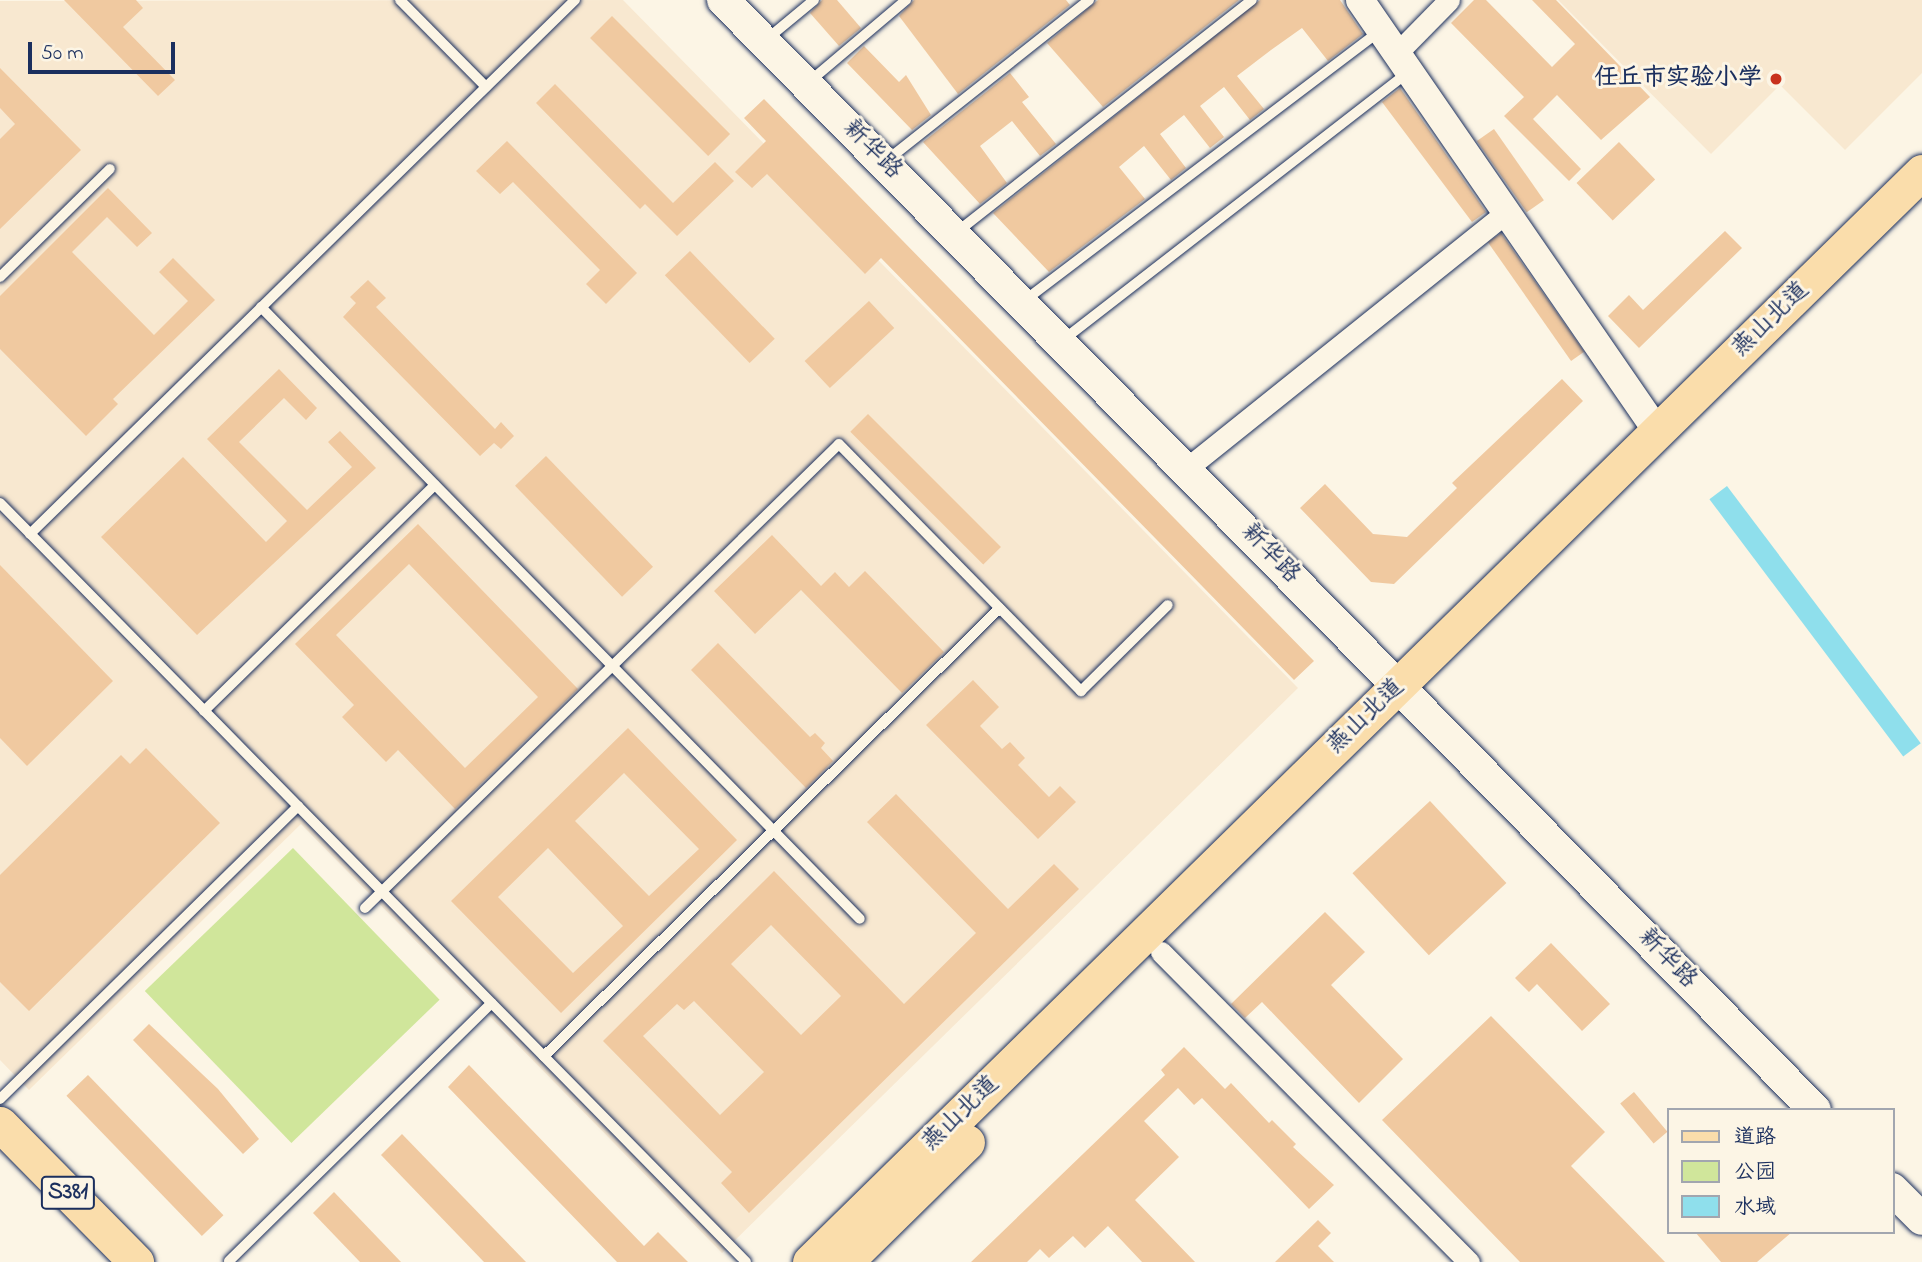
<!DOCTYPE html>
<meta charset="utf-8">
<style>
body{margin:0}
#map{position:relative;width:1922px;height:1262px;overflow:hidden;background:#fcf5e5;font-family:"Indie Flower","LXGW WenKai TC",sans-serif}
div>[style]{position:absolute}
.built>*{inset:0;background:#f8e8d0}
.green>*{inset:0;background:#d0e69b;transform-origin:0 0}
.water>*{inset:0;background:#8fdfec;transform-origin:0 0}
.building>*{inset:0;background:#f0c9a0;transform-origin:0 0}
.roads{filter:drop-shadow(0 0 2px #1b2f5e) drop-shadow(0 0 2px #1b2f5e)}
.service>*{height:10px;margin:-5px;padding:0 5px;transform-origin:5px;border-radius:5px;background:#fcf5e5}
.minor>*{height:21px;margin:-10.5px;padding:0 10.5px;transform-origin:10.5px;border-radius:10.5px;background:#fcf5e5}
.tertiary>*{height:28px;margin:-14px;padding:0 14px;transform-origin:14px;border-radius:14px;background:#fcf5e5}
.secondary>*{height:32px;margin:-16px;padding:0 16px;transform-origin:16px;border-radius:16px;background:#fcf5e5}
.primary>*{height:35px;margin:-17.5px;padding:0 17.5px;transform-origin:17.5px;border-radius:17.5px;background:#faddab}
.dots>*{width:19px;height:19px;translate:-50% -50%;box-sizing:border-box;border:4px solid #fcf5e5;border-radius:50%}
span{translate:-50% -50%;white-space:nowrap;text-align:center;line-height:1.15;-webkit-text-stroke:6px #fcf5e5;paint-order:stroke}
.shield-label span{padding:2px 5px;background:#fcf5e5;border:2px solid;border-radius:5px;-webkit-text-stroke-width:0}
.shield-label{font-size:23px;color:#1b2f5e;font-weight:700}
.poi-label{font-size:24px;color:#1b2f5e;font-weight:700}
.right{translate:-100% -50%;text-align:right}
.street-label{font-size:24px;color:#1b2f5e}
.legend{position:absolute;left:1667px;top:1108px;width:228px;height:126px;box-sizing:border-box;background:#fcf5e5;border:2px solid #a2a6af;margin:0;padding:9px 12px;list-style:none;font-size:21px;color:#1b2f5e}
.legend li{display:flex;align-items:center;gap:14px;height:35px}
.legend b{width:35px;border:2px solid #a2a6af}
.scale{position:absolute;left:28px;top:42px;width:147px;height:32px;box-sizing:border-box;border:4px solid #1b2f5e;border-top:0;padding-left:9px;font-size:21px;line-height:24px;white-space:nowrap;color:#1b2f5e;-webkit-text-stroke:5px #fcf5e5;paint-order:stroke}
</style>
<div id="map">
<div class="built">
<i style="clip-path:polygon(623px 0,1298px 688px,722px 1253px,301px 824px,29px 1090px,0 1060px,0 1px)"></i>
<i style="clip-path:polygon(1558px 0,1922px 0,1922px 73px,1845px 150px,1780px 85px,1711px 154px)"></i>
</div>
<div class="green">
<i style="left:293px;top:848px;width:211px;height:206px;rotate:46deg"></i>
</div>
<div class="water">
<i style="left:1727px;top:486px;width:322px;height:22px;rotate:53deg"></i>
</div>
<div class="building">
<i style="clip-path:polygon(64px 0,136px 0,143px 8px,123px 27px,175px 80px,158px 96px)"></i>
<i style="clip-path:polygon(822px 0,837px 0,861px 28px,839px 46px,810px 13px)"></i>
<i style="clip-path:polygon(914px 0,1066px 0,1070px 5px,958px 94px,899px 16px)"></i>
<i style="clip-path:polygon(1098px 0,1239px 0,1103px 107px,1047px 43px)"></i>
<i style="clip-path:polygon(1260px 0,1340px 0,1363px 34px,1328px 61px,1302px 28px,1271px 50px,1237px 76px,1264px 109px,1250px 120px,1224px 87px,1200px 106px,1224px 137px,1210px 148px,1184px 115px,1160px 134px,1186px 168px,1171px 180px,1144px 146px,1119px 167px,1145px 199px,1049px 272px,993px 213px)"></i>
<i style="clip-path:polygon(1474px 0,1486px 0,1552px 67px,1575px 44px,1532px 0,1556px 0,1650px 97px,1601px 140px,1557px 95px,1533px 119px,1581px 169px,1569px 181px,1504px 116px,1524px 97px,1451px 23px)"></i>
<i style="left:612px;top:16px;width:167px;height:31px;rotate:45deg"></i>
<i style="clip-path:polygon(864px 46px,899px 82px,906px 75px,931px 115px,912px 130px,847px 63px)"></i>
<i style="clip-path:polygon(0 68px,81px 150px,0 229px,0 139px,15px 124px,0 108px)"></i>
<i style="clip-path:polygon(1010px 73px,1029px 97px,1022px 102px,1056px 144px,1040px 156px,1012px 121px,980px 146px,1007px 183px,980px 204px,923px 142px)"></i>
<i style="clip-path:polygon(555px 84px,673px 203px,715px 162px,734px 181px,677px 236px,645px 204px,640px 209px,536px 103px)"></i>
<i style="clip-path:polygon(1400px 88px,1486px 212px,1472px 222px,1382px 102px)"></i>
<i style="clip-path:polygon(764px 99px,1314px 661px,1294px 680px,881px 258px,865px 274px,767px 174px,752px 188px,735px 172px,766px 141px,744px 118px)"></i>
<i style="left:1494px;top:129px;width:87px;height:21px;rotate:55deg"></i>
<i style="clip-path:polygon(507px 141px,637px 273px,606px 304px,586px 284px,600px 270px,513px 182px,500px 194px,476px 171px)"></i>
<i style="left:1619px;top:142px;width:52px;height:59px;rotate:46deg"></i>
<i style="clip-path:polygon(108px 188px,152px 233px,137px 247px,107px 217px,72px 252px,154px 335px,188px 301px,159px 272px,173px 258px,215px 300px,113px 399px,118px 404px,86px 436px,0 349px,0 296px)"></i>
<i style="clip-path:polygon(1725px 231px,1742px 248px,1639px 348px,1608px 316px,1629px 295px,1643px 310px)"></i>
<i style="left:1501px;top:233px;width:145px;height:16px;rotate:55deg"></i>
<i style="left:690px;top:251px;width:122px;height:35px;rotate:46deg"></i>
<i style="clip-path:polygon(368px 280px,386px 298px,376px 307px,495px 429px,501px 422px,514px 436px,501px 449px,494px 443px,480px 456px,343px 317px,356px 303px,350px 297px)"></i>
<i style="left:869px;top:301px;width:37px;height:88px;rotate:47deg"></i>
<i style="clip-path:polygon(279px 369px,317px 408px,306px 420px,284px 398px,239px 442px,307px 510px,352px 467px,328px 442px,340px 431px,376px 468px,197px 635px,101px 537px,183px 457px,266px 542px,287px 521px,207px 439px)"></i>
<i style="clip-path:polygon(1562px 379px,1583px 401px,1394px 584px,1371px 582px,1300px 508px,1325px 484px,1373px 534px,1407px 537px,1457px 488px,1452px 483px)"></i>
<i style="left:868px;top:414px;width:188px;height:25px;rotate:45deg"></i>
<i style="left:546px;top:456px;width:154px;height:43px;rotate:46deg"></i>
<i style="clip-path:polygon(evenodd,418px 524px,578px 689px,455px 809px,398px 750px,386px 762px,342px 717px,354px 705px,295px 644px,418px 524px,409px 564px,538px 697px,465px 768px,336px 635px,409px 564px)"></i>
<i style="clip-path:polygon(772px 535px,821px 586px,835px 572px,849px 587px,865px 571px,944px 652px,902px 693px,801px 590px,755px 634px,714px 591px)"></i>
<i style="clip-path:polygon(0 565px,113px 681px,27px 766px,0 738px)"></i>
<i style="clip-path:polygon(718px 643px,810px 737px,815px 733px,825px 743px,821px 748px,833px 761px,806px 788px,691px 670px)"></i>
<i style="clip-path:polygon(973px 680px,999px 707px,980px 726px,1002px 749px,1010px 742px,1025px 758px,1018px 765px,1049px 797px,1060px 786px,1076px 802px,1038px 839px,926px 725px)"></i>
<i style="clip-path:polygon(evenodd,628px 728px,737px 840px,561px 1013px,451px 901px,628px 728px,624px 773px,699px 849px,649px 896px,575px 821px,624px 773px,628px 728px,548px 848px,623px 926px,573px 973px,498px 897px,548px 848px)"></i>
<i style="clip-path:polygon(146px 748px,220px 823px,29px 1011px,0 982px,0 875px,121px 755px,130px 764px)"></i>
<i style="clip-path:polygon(evenodd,896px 794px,1008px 909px,1054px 864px,1079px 889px,749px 1213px,721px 1183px,732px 1172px,603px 1041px,774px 871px,904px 1004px,976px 933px,867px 822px,896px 794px,771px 925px,841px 996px,801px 1035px,731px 964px,771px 925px,896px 794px,694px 1001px,764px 1072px,720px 1115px,643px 1036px,677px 1004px,684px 1010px,694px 1001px)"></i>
<i style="left:1430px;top:801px;width:112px;height:106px;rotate:47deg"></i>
<i style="clip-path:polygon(1325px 912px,1365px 952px,1331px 985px,1403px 1059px,1359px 1103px,1262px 1002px,1245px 1018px,1231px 1004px)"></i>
<i style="clip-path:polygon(1551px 943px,1610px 1004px,1582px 1031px,1537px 984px,1529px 992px,1515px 978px)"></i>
<i style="clip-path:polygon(1491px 1016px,1605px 1132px,1571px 1166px,1665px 1262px,1520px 1262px,1382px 1120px)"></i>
<i style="clip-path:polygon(149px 1024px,218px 1089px,259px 1139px,243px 1154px,133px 1040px)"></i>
<i style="clip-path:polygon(1184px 1047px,1225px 1089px,1231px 1083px,1269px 1123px,1272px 1120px,1296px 1144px,1293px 1147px,1334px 1185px,1309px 1209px,1202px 1098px,1194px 1105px,1178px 1088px,1144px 1121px,1179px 1157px,1135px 1200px,1195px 1262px,1142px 1262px,1108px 1226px,1085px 1248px,1073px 1236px,1049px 1258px,1040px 1249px,1027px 1262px,971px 1262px,1165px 1075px,1161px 1070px)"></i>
<i style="clip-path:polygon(469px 1065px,644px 1246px,658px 1232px,688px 1262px,617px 1262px,448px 1087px)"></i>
<i style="left:88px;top:1075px;width:195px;height:30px;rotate:46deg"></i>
<i style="left:1634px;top:1092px;width:52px;height:18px;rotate:50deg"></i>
<i style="clip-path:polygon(402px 1134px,526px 1262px,484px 1262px,381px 1155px)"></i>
<i style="clip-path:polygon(334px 1192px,401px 1262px,360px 1262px,313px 1213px)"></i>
<i style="clip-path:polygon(1318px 1220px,1331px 1233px,1318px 1246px,1334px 1262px,1275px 1262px)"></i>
<i style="clip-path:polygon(1695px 1232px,1792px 1232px,1757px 1262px,1721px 1262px)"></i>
</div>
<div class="roads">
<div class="service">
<i style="left:400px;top:0;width:122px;rotate:45.3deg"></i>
<i style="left:767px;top:39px;width:61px;rotate:-39.7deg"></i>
<i style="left:809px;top:82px;width:127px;rotate:-40.2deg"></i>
<i style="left:886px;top:161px;width:259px;rotate:-38.4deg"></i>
<i style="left:957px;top:232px;width:375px;rotate:-38.2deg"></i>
<i style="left:0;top:277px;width:154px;rotate:-44.5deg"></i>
<i style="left:1024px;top:301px;width:445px;rotate:-37.2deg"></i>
<i style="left:261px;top:307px;width:856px;rotate:45.62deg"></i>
<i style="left:1063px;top:340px;width:435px;rotate:-37.8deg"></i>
<i style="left:0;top:503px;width:1064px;rotate:45.49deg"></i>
<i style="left:30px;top:534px;width:763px;rotate:-44.42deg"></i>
<i style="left:204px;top:711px;width:323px;rotate:-44.4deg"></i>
<i style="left:365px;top:908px;width:663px;rotate:-44.39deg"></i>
<i style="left:839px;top:444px;width:346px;rotate:45.6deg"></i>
<i style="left:1081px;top:691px;width:122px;rotate:-44.7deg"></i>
<i style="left:544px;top:1056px;width:639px;rotate:-44.49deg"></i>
<i style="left:0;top:1099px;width:418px;rotate:-44.5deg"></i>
<i style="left:229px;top:1261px;width:368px;rotate:-44.5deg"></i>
</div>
<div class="minor">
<i style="left:1397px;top:53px;width:74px;rotate:-45.5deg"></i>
<i style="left:1186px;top:469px;width:409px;rotate:-38.7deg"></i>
<i style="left:1161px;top:952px;width:437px;rotate:45.2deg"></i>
</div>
<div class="tertiary">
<i style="left:1360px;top:0;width:523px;rotate:55.43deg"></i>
</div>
<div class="secondary">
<i style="left:723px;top:0;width:1557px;rotate:45.47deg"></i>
<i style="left:1892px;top:1189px;width:42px;rotate:45deg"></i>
</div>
<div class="primary">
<i style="left:0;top:1124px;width:194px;rotate:45.4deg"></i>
<i style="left:810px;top:1262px;width:1557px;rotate:-44.43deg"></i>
<i style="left:845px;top:1262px;width:171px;rotate:-44.5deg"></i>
</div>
</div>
<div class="dots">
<i style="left:1776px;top:79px;background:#c8321e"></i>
</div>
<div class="shield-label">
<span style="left:68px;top:1193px">S381</span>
</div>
<div class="poi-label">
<span class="right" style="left:1762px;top:79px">任丘市实验小学</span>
</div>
<div class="street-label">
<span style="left:872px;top:150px;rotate:45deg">新华路</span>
<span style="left:1771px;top:320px;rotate:-44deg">燕山北道</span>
<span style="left:1270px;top:554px;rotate:46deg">新华路</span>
<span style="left:1366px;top:717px;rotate:-44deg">燕山北道</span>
<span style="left:1667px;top:959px;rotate:46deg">新华路</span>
<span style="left:961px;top:1114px;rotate:-44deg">燕山北道</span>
</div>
<ul class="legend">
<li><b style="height:9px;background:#faddab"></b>道路</li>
<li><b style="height:19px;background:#d0e69b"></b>公园</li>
<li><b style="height:19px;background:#8fdfec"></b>水域</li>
</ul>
<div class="scale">50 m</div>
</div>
